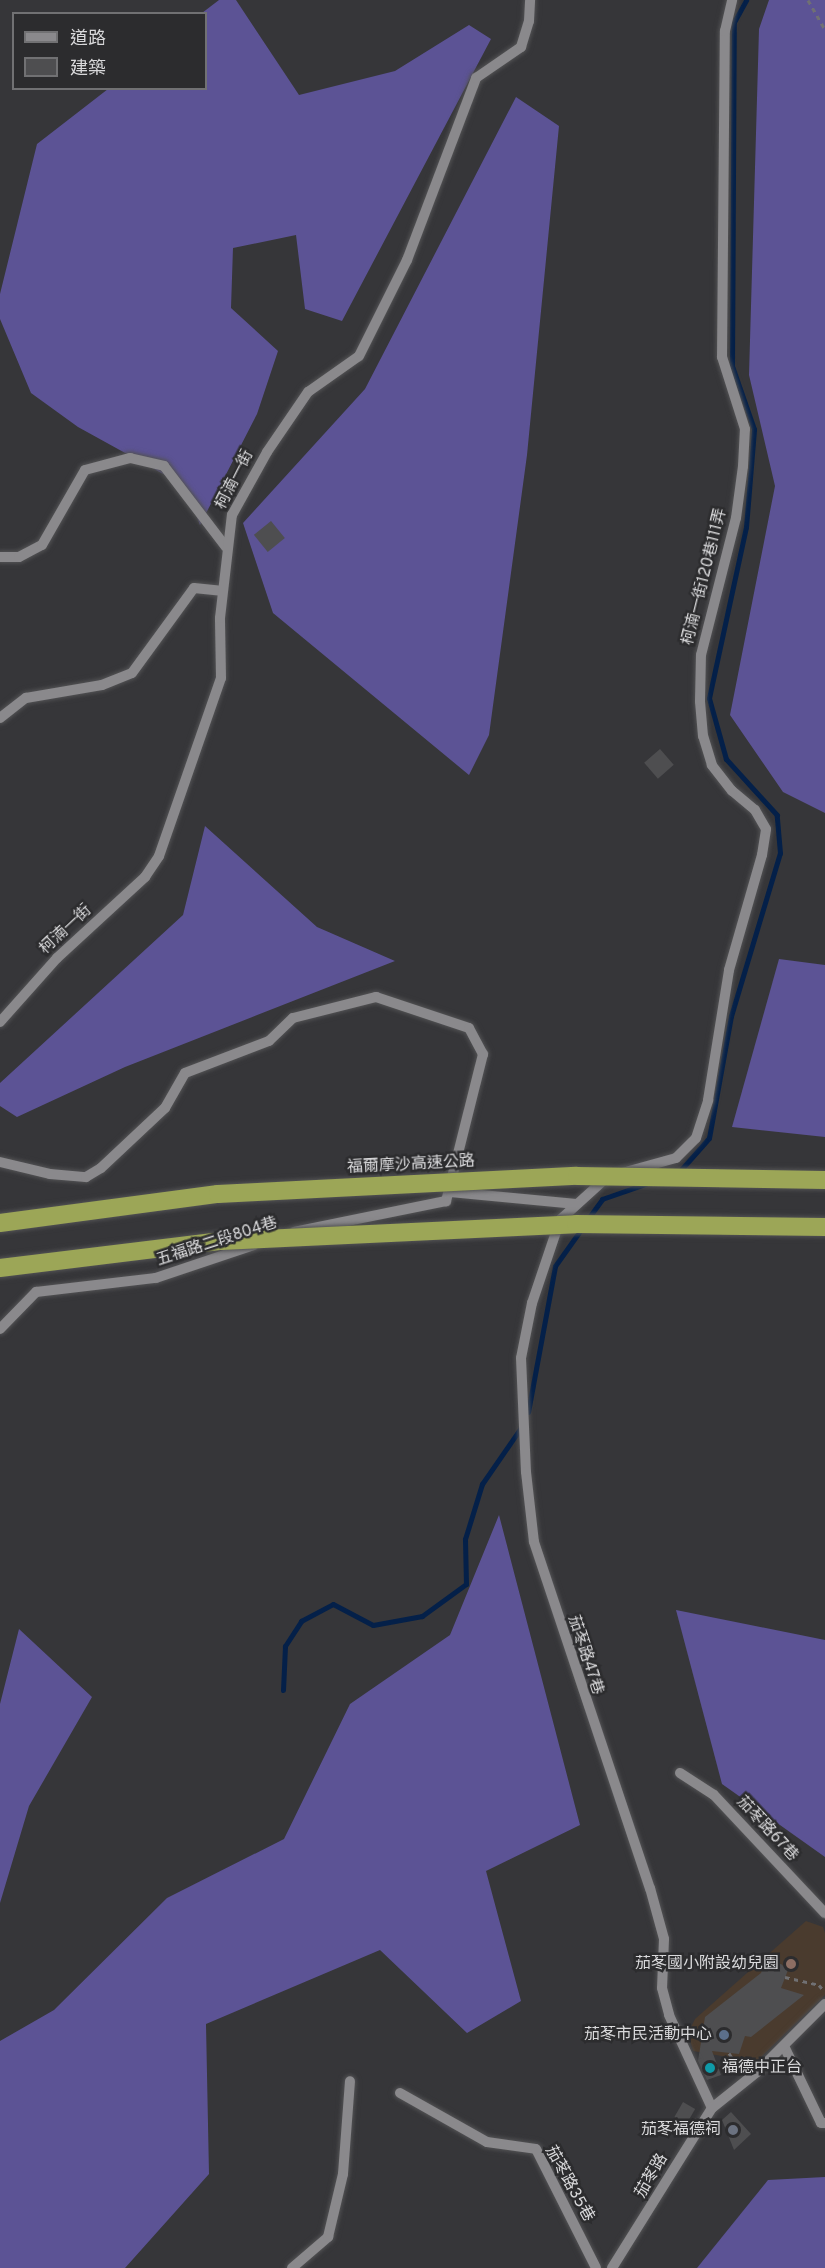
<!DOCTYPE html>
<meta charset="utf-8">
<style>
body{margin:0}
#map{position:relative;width:825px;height:2268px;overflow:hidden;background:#363639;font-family:Overpass,"Noto Sans TC",sans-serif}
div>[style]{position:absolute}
.education>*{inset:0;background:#4a3b2e}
.forest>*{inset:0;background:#5c5395}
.stream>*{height:5px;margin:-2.5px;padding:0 2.5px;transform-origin:2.5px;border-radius:2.5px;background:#042049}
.building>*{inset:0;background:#4e4e50;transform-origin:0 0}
.path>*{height:3px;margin-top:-1.5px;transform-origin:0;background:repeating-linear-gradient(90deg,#707073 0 4.5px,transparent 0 9px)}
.roads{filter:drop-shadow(0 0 2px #525254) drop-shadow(0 0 2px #525254)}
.minor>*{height:10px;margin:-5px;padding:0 5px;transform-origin:5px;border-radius:5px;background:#8a898c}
.bridges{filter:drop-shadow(0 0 2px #525254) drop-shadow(0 0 2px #525254)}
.highway-bridge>*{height:18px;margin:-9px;padding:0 9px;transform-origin:9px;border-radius:9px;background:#9ca657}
.dots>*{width:16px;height:16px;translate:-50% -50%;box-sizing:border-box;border:3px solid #2c2c2e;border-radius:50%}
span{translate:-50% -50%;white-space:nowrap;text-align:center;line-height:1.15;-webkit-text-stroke:5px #2c2c2e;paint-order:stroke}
.street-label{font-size:16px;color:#d9d9db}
.poi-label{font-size:16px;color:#d9d9db}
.right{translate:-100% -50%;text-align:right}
.left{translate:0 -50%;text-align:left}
.legend{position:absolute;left:12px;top:12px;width:195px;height:78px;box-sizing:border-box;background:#2c2c2e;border:2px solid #717173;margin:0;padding:8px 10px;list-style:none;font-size:18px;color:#d9d9db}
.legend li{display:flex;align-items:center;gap:12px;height:30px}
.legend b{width:30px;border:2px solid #717173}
</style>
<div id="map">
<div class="education">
<i style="clip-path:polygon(806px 1921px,823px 1927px,825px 1933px,825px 1995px,756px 2062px,693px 2051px,688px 2033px,695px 2019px)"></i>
</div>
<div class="forest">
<i style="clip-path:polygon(219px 0,236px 0,299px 95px,395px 71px,469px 25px,491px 39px,342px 321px,305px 309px,296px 235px,233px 248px,231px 308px,278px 351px,257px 414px,200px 525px,185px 486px,78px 427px,31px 393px,0 319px,0 294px,37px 144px,108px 89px,206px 88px,206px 14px,202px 13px)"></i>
<i style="clip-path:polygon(769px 0,825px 0,825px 813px,783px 792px,730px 715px,775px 486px,749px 375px,759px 29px)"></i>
<i style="clip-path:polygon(516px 97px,559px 126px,527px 455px,489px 735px,469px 775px,273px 613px,243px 523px,365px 389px)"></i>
<i style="clip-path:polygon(205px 826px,317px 927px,395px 961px,125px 1067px,17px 1117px,0 1106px,0 1083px,183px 915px)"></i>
<i style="clip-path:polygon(779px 959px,825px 965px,825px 1137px,732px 1127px)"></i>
<i style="clip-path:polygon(499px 1515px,580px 1825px,486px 1871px,521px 2001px,467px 2033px,380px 1950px,206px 2024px,209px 2174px,125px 2268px,0 2268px,0 2041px,54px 2010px,167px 1898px,284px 1839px,350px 1704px,450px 1635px)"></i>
<i style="clip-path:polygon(676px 1610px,825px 1640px,825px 1857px,722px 1784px)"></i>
<i style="clip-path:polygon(19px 1629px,92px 1697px,29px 1806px,0 1903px,0 1704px)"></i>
<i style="clip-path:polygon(825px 2177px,825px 2268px,697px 2268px,768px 2180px)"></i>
</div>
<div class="stream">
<i style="left:679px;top:1172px;width:45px;rotate:-48.6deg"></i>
<i style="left:709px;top:1138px;width:124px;rotate:-79.8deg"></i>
<i style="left:731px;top:1016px;width:170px;rotate:-73.3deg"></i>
<i style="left:780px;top:853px;width:38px;rotate:-95deg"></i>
<i style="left:777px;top:815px;width:76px;rotate:-132.3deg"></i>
<i style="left:726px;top:759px;width:63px;rotate:-105.6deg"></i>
<i style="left:709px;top:698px;width:175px;rotate:-77.8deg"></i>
<i style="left:746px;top:527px;width:98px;rotate:-85.3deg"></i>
<i style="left:754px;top:429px;width:67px;rotate:-109.2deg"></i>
<i style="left:732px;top:366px;width:344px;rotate:-89.7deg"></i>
<i style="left:734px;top:22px;width:25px;rotate:-61deg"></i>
<i style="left:587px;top:1220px;width:26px;rotate:-54deg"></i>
<i style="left:602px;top:1199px;width:46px;rotate:-19.2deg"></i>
<i style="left:528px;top:1412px;width:148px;rotate:-79.5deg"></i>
<i style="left:555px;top:1266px;width:47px;rotate:-54.6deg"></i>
<i style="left:283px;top:1690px;width:44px;rotate:-87.4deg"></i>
<i style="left:285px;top:1646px;width:30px;rotate:-57deg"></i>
<i style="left:301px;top:1621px;width:36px;rotate:-28deg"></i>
<i style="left:333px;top:1604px;width:45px;rotate:27.7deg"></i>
<i style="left:373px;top:1625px;width:50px;rotate:-10.4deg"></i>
<i style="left:422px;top:1616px;width:54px;rotate:-36deg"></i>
<i style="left:466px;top:1584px;width:45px;rotate:-91.3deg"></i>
<i style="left:465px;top:1539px;width:58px;rotate:-72.8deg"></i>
<i style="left:482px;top:1484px;width:70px;rotate:-55.4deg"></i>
</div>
<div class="building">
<i style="left:271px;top:521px;width:22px;height:22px;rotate:51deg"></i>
<i style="left:660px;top:749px;width:21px;height:21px;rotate:49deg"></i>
<i style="clip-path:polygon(765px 1963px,781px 1964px,788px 1970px,781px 1988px,804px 1995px,751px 2037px,745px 2036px,739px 2054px,712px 2051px,721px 2075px,707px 2080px,698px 2061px,705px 2017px,761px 1973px)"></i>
<i style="left:683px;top:2102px;width:14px;height:17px;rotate:30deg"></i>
<i style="clip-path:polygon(731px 2112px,751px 2134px,734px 2150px,722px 2120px)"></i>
</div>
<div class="path">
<i style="left:808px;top:0;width:34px;rotate:60deg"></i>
<i style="left:785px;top:1977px;width:35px;rotate:13deg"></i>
<i style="left:819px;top:1985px;width:8px;rotate:50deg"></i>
<i style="left:729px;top:2053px;width:19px;rotate:58deg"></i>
</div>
<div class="roads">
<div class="minor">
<i style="left:0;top:557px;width:19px"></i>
<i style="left:19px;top:557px;width:26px;rotate:-28deg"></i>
<i style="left:42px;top:545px;width:86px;rotate:-60.2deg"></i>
<i style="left:85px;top:470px;width:47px;rotate:-14.9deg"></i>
<i style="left:130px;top:458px;width:35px;rotate:13deg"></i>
<i style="left:164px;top:466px;width:102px;rotate:52.6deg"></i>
<i style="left:0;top:718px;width:33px;rotate:-38deg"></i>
<i style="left:26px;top:698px;width:77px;rotate:-9.7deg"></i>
<i style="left:102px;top:685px;width:32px;rotate:-22deg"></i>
<i style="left:132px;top:673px;width:105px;rotate:-53.9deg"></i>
<i style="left:194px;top:588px;width:27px;rotate:6deg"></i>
<i style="left:0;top:1022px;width:86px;rotate:-48.3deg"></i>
<i style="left:57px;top:958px;width:120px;rotate:-42.6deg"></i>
<i style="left:145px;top:877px;width:25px;rotate:-56deg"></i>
<i style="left:159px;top:856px;width:188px;rotate:-70.8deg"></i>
<i style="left:221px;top:678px;width:60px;rotate:-91deg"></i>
<i style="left:220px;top:618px;width:104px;rotate:-83.4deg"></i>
<i style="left:232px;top:515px;width:72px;rotate:-60.9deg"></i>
<i style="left:267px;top:452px;width:73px;rotate:-55.7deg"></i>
<i style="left:308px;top:392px;width:62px;rotate:-35.2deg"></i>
<i style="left:359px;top:356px;width:107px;rotate:-63.4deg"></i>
<i style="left:407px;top:260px;width:195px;rotate:-69.2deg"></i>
<i style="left:476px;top:78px;width:55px;rotate:-34.6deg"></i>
<i style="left:521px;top:47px;width:27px;rotate:-73deg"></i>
<i style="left:529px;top:21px;width:21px;rotate:-87deg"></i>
<i style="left:0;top:1162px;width:51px;rotate:13.5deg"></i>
<i style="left:50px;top:1174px;width:36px;rotate:5deg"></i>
<i style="left:86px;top:1177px;width:17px;rotate:-31deg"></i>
<i style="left:101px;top:1168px;width:88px;rotate:-43.2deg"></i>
<i style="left:165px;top:1108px;width:40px;rotate:-60.3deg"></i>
<i style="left:185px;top:1073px;width:90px;rotate:-20.9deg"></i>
<i style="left:269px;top:1041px;width:33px;rotate:-44deg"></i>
<i style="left:293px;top:1018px;width:86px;rotate:-14.2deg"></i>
<i style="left:376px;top:997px;width:98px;rotate:18.4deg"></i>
<i style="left:469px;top:1028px;width:30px;rotate:62deg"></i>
<i style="left:483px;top:1054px;width:152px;rotate:104.1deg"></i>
<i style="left:446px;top:1201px;width:155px;rotate:168.5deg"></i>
<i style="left:622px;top:1173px;width:56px;rotate:-15.5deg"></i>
<i style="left:676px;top:1158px;width:28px;rotate:-45deg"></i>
<i style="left:696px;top:1138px;width:40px;rotate:-72deg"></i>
<i style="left:708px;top:1100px;width:132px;rotate:-80.8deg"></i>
<i style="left:729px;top:970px;width:120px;rotate:-74deg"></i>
<i style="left:762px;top:855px;width:26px;rotate:-81deg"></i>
<i style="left:766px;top:829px;width:22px;rotate:-120deg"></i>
<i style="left:755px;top:810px;width:30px;rotate:-140deg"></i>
<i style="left:732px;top:791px;width:33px;rotate:-128deg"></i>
<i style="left:712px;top:765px;width:30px;rotate:-107deg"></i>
<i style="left:703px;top:736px;width:35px;rotate:-95deg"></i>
<i style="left:700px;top:701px;width:46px;rotate:-88.8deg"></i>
<i style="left:701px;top:655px;width:141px;rotate:-75.7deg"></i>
<i style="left:736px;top:518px;width:52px;rotate:-82.3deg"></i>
<i style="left:743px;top:466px;width:37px;rotate:-87deg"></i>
<i style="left:745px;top:429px;width:76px;rotate:-107.7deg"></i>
<i style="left:722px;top:357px;width:326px;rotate:-89.5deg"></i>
<i style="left:725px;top:31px;width:32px;rotate:-77deg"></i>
<i style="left:605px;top:1179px;width:61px;rotate:137.7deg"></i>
<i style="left:560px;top:1220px;width:88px;rotate:108.6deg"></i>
<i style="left:532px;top:1303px;width:56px;rotate:101.3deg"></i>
<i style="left:521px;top:1358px;width:114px;rotate:87.5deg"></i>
<i style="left:526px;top:1472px;width:70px;rotate:83.5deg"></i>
<i style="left:534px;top:1542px;width:365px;rotate:71.5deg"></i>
<i style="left:650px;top:1888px;width:53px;rotate:74.6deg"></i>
<i style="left:664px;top:1939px;width:49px;rotate:92.3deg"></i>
<i style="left:662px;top:1988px;width:28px;rotate:75deg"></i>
<i style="left:669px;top:2015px;width:102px;rotate:65.2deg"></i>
<i style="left:450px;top:1192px;width:127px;rotate:5.4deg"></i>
<i style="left:0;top:1329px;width:52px;rotate:-45.8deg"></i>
<i style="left:36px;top:1292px;width:121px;rotate:-6.7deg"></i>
<i style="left:156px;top:1278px;width:103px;rotate:-18.6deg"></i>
<i style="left:680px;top:1773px;width:40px;rotate:32.9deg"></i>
<i style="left:714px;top:1795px;width:162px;rotate:46.8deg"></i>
<i style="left:784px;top:2046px;width:85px;rotate:64.3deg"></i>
<i style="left:821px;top:2123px;width:4px"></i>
<i style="left:400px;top:2093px;width:100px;rotate:29.4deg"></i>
<i style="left:487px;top:2142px;width:49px;rotate:8.1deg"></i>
<i style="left:536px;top:2149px;width:133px;rotate:63.2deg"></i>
<i style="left:292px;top:2268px;width:48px;rotate:-40.7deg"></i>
<i style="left:328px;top:2237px;width:65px;rotate:-76.6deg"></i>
<i style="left:343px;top:2174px;width:93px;rotate:-85.7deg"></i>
<i style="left:612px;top:2268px;width:189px;rotate:-58deg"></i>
<i style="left:712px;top:2108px;width:58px;rotate:-38.7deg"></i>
<i style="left:757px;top:2072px;width:96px;rotate:-45deg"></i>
</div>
</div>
<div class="bridges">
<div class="highway-bridge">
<i style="left:0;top:1223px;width:220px;rotate:-7.6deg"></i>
<i style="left:218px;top:1194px;width:359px;rotate:-2.9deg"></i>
<i style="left:577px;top:1176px;width:248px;rotate:0.9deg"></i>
<i style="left:0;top:1268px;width:223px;rotate:-7deg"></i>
<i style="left:221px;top:1241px;width:355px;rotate:-2.7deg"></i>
<i style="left:576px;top:1224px;width:249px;rotate:0.7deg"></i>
</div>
</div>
<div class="dots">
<i style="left:791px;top:1964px;background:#8d6e63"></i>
<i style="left:724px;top:2035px;background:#5c6f8a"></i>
<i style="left:710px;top:2068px;background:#0f9aa8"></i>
<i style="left:733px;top:2130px;background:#6b7280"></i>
</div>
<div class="street-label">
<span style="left:235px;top:480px;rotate:-63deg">柯湳一街</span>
<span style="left:705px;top:577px;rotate:-76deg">柯湳一街120巷111弄</span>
<span style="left:66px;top:930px;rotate:-43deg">柯湳一街</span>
<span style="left:411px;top:1165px;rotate:-3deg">福爾摩沙高速公路</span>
<span style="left:217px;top:1242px;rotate:-18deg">五福路二段804巷</span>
<span style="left:585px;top:1655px;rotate:72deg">茄苳路47巷</span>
<span style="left:767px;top:1829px;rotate:47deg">茄苳路67巷</span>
<span style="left:652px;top:2176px;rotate:-60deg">茄苳路</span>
<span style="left:569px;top:2184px;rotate:61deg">茄苳路35巷</span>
</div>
<div class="poi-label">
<span class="right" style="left:779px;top:1964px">茄苳國小附設幼兒園</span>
<span class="right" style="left:712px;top:2035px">茄苳市民活動中心</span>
<span class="left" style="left:722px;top:2068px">福德中正台</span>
<span class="right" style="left:721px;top:2130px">茄苳福德祠</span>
</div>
<ul class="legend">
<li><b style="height:8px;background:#8a898c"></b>道路</li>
<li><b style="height:16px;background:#4e4e50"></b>建築</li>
</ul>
</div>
